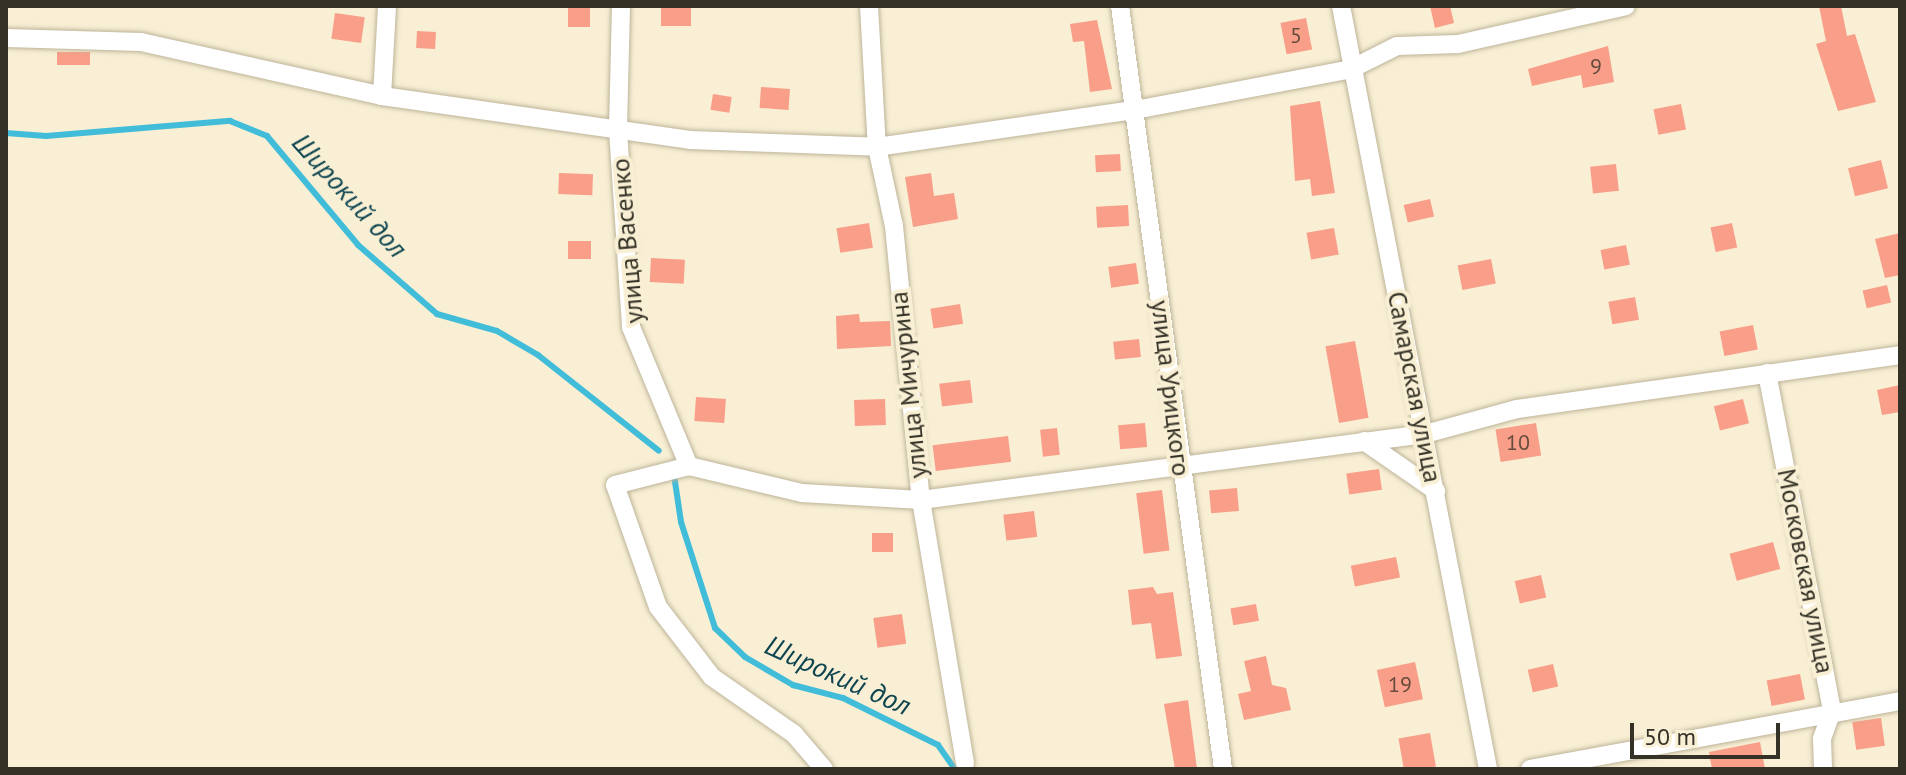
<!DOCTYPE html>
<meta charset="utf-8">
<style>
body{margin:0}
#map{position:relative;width:1906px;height:775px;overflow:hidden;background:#f8efd4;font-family:"PT Sans",sans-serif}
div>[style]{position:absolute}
.stream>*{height:6px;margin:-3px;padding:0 3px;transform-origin:3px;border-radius:3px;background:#41bdd9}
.building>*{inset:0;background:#f99e88;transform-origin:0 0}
.roads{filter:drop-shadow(0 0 2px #bdb49a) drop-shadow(0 0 2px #bdb49a)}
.street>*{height:18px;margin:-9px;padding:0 9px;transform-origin:9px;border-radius:9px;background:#fff}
span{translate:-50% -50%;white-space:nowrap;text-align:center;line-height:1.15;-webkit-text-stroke:8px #f8efd4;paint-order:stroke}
.number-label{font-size:22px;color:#654c3e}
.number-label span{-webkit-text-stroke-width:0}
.street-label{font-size:26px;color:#343126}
.water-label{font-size:28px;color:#0e4550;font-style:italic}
.frame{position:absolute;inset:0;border:8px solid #343126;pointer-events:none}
.scale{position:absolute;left:1630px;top:723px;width:150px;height:36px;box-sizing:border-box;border:4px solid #343126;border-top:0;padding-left:10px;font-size:24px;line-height:28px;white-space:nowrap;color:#343126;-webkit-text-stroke:6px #f8efd4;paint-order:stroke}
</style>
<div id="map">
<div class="stream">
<i style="left:6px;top:133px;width:40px;rotate:4.3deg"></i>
<i style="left:46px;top:136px;width:185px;rotate:-4.7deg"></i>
<i style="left:230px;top:121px;width:40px;rotate:22deg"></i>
<i style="left:267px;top:136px;width:142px;rotate:50.1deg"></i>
<i style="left:358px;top:245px;width:105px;rotate:41.1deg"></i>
<i style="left:437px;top:314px;width:62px;rotate:15.8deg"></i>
<i style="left:497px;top:331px;width:48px;rotate:30.3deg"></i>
<i style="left:538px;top:355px;width:154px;rotate:38.4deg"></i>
<i style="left:674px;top:475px;width:48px;rotate:81.5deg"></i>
<i style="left:681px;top:522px;width:111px;rotate:72.2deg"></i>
<i style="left:715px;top:628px;width:42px;rotate:44deg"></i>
<i style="left:745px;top:657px;width:56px;rotate:30.3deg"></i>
<i style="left:793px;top:685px;width:52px;rotate:14.6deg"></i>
<i style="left:843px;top:698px;width:106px;rotate:26.3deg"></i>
<i style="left:938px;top:745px;width:29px;rotate:55deg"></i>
</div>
<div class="building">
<i style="left:661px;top:6px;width:30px;height:20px"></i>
<i style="clip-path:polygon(1430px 6px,1450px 6px,1454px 23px,1435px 28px)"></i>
<i style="clip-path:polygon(1819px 6px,1841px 6px,1847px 36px,1855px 34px,1876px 102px,1838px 111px,1816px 44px,1826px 41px)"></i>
<i style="left:568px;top:8px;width:22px;height:19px"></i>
<i style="left:335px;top:13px;width:30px;height:26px;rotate:8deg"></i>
<i style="left:1306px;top:18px;width:32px;height:26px;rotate:79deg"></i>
<i style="clip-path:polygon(1097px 20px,1112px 89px,1090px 92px,1084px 41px,1073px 42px,1070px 24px)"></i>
<i style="left:417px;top:31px;width:19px;height:17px;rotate:3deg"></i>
<i style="clip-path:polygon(1608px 46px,1614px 82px,1583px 88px,1581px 75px,1532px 86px,1528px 69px)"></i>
<i style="left:57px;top:52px;width:33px;height:13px"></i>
<i style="left:761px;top:87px;width:29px;height:21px;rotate:4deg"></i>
<i style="left:713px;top:94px;width:19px;height:16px;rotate:9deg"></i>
<i style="clip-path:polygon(1320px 101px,1335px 193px,1312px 196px,1310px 179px,1295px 181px,1290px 106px)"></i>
<i style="left:1681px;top:104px;width:26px;height:28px;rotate:79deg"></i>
<i style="left:1120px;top:154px;width:17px;height:25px;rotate:87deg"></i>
<i style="left:1881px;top:160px;width:29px;height:34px;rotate:76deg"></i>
<i style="left:1616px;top:164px;width:27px;height:26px;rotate:84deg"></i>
<i style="left:559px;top:173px;width:34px;height:21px;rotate:2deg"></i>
<i style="clip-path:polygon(931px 173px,934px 196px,954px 193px,958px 219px,913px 227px,905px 177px)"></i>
<i style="left:1430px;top:199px;width:18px;height:27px;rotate:77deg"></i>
<i style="left:1128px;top:205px;width:21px;height:32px;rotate:87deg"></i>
<i style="left:869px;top:223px;width:25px;height:33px;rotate:81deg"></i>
<i style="left:1732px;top:223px;width:25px;height:22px;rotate:78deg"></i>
<i style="left:1334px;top:228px;width:27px;height:28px;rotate:80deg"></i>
<i style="clip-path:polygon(1900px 233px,1900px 275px,1885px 278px,1875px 239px)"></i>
<i style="left:568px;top:241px;width:23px;height:18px"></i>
<i style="left:1626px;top:245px;width:20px;height:26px;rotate:79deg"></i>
<i style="left:651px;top:258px;width:34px;height:24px;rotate:3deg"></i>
<i style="left:1491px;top:259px;width:25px;height:34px;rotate:79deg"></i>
<i style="left:1136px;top:263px;width:21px;height:28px;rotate:82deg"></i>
<i style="left:1887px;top:285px;width:18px;height:25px;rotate:77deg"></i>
<i style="left:1635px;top:297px;width:23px;height:27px;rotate:80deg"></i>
<i style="left:960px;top:304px;width:20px;height:30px;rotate:81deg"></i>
<i style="clip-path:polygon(859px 314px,860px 322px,890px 321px,891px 346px,837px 349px,836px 316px)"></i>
<i style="left:1753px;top:325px;width:25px;height:34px;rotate:79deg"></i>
<i style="left:1139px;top:339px;width:18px;height:26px;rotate:84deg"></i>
<i style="left:1355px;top:341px;width:78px;height:30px;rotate:80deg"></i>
<i style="left:970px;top:380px;width:23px;height:31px;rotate:83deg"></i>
<i style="clip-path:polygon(1900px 385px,1900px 412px,1882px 415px,1877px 390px)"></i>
<i style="left:696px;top:397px;width:30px;height:24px;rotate:4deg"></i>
<i style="left:885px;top:399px;width:26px;height:31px;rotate:88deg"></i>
<i style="left:1743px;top:399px;width:25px;height:30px;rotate:76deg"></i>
<i style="left:1145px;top:423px;width:24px;height:27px;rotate:85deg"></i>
<i style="left:1536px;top:423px;width:33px;height:41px;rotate:81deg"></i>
<i style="left:1057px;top:428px;width:27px;height:17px;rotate:84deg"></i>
<i style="left:1008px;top:436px;width:26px;height:76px;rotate:83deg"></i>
<i style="left:1379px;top:469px;width:21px;height:33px;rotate:82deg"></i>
<i style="left:1237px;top:488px;width:23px;height:28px;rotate:85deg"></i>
<i style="left:1162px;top:490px;width:61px;height:26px;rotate:83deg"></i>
<i style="left:1034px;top:511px;width:26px;height:31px;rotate:83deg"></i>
<i style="left:872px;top:533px;width:21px;height:19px"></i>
<i style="left:1773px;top:542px;width:28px;height:45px;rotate:75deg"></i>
<i style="left:1396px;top:557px;width:21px;height:46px;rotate:79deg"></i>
<i style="left:1541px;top:575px;width:23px;height:27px;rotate:77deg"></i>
<i style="clip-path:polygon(1153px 587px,1157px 594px,1173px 592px,1182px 656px,1156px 659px,1151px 623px,1132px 625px,1128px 590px)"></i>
<i style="left:1256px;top:604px;width:17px;height:26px;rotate:80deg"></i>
<i style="left:902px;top:614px;width:30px;height:29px;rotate:82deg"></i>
<i style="clip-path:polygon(1266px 656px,1272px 685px,1286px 688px,1291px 710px,1244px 720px,1238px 694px,1251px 691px,1244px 661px)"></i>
<i style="left:1415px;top:662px;width:38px;height:39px;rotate:78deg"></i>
<i style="left:1553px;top:664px;width:23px;height:26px;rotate:77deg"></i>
<i style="left:1800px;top:674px;width:26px;height:34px;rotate:79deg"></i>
<i style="clip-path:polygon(1188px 700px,1197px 769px,1175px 769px,1164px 704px)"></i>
<i style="left:1881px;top:718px;width:28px;height:29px;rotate:82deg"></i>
<i style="left:1430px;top:733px;width:34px;height:32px;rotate:80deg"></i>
<i style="clip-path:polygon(1760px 742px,1765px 769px,1712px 769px,1709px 752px)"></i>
</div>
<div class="roads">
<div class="street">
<i style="left:621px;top:6px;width:124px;rotate:91.4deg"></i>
<i style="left:618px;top:130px;width:197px;rotate:86.2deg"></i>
<i style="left:631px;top:327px;width:151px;rotate:67.4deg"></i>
<i style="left:869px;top:6px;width:141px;rotate:86.8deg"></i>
<i style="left:877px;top:147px;width:81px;rotate:77.9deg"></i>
<i style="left:894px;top:226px;width:275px;rotate:84.4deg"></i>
<i style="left:921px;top:500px;width:267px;rotate:80.5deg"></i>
<i style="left:1120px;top:6px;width:770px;rotate:82.31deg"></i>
<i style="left:1341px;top:6px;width:777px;rotate:79.09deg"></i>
<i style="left:7px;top:38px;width:134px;rotate:1.7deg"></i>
<i style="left:141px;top:42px;width:247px;rotate:12.6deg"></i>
<i style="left:382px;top:96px;width:311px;rotate:8.1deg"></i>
<i style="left:690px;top:140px;width:187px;rotate:2.1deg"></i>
<i style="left:877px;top:147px;width:261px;rotate:-8.2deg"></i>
<i style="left:1135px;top:110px;width:220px;rotate:-10.7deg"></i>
<i style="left:1351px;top:69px;width:51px;rotate:-26.6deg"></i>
<i style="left:1397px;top:46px;width:61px;rotate:-1.9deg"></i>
<i style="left:1458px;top:44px;width:172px;rotate:-12.7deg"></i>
<i style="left:382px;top:96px;width:90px;rotate:-86.8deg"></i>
<i style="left:1767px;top:373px;width:344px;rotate:79.1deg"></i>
<i style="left:1832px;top:711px;width:30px;rotate:110deg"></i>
<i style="left:1822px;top:739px;width:30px;rotate:88deg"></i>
<i style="left:1364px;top:441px;width:88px;rotate:34.8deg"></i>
<i style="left:824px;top:769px;width:46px;rotate:-130.6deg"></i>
<i style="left:794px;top:734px;width:100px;rotate:-145.2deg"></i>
<i style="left:712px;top:677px;width:88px;rotate:-127.6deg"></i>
<i style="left:658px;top:607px;width:129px;rotate:-109.4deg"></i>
<i style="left:615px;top:485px;width:76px;rotate:-14.4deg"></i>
<i style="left:689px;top:466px;width:116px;rotate:13.4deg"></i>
<i style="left:802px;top:493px;width:119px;rotate:3.4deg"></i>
<i style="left:921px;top:500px;width:508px;rotate:-7.46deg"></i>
<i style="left:1425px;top:434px;width:95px;rotate:-15.2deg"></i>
<i style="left:1517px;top:409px;width:387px;rotate:-8deg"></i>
<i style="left:1530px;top:769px;width:376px;rotate:-10.4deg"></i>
</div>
</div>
<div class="number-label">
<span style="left:1296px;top:36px">5</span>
<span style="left:1596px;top:67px">9</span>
<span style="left:1518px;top:443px">10</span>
<span style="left:1400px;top:685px">19</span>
</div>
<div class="street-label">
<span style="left:627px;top:241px;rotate:-95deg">улица Васенко</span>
<span style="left:908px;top:385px;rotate:-96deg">улица Мичурина</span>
<span style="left:1415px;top:387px;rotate:79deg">Самарская улица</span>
<span style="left:1171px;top:388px;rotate:83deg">улица Урицкого</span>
<span style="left:1806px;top:571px;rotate:79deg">Московская улица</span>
</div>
<div class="water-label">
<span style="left:350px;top:195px;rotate:48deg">Широкий дол</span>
<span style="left:838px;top:675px;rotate:24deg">Широкий дол</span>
</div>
<div class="frame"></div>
<div class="scale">50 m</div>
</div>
